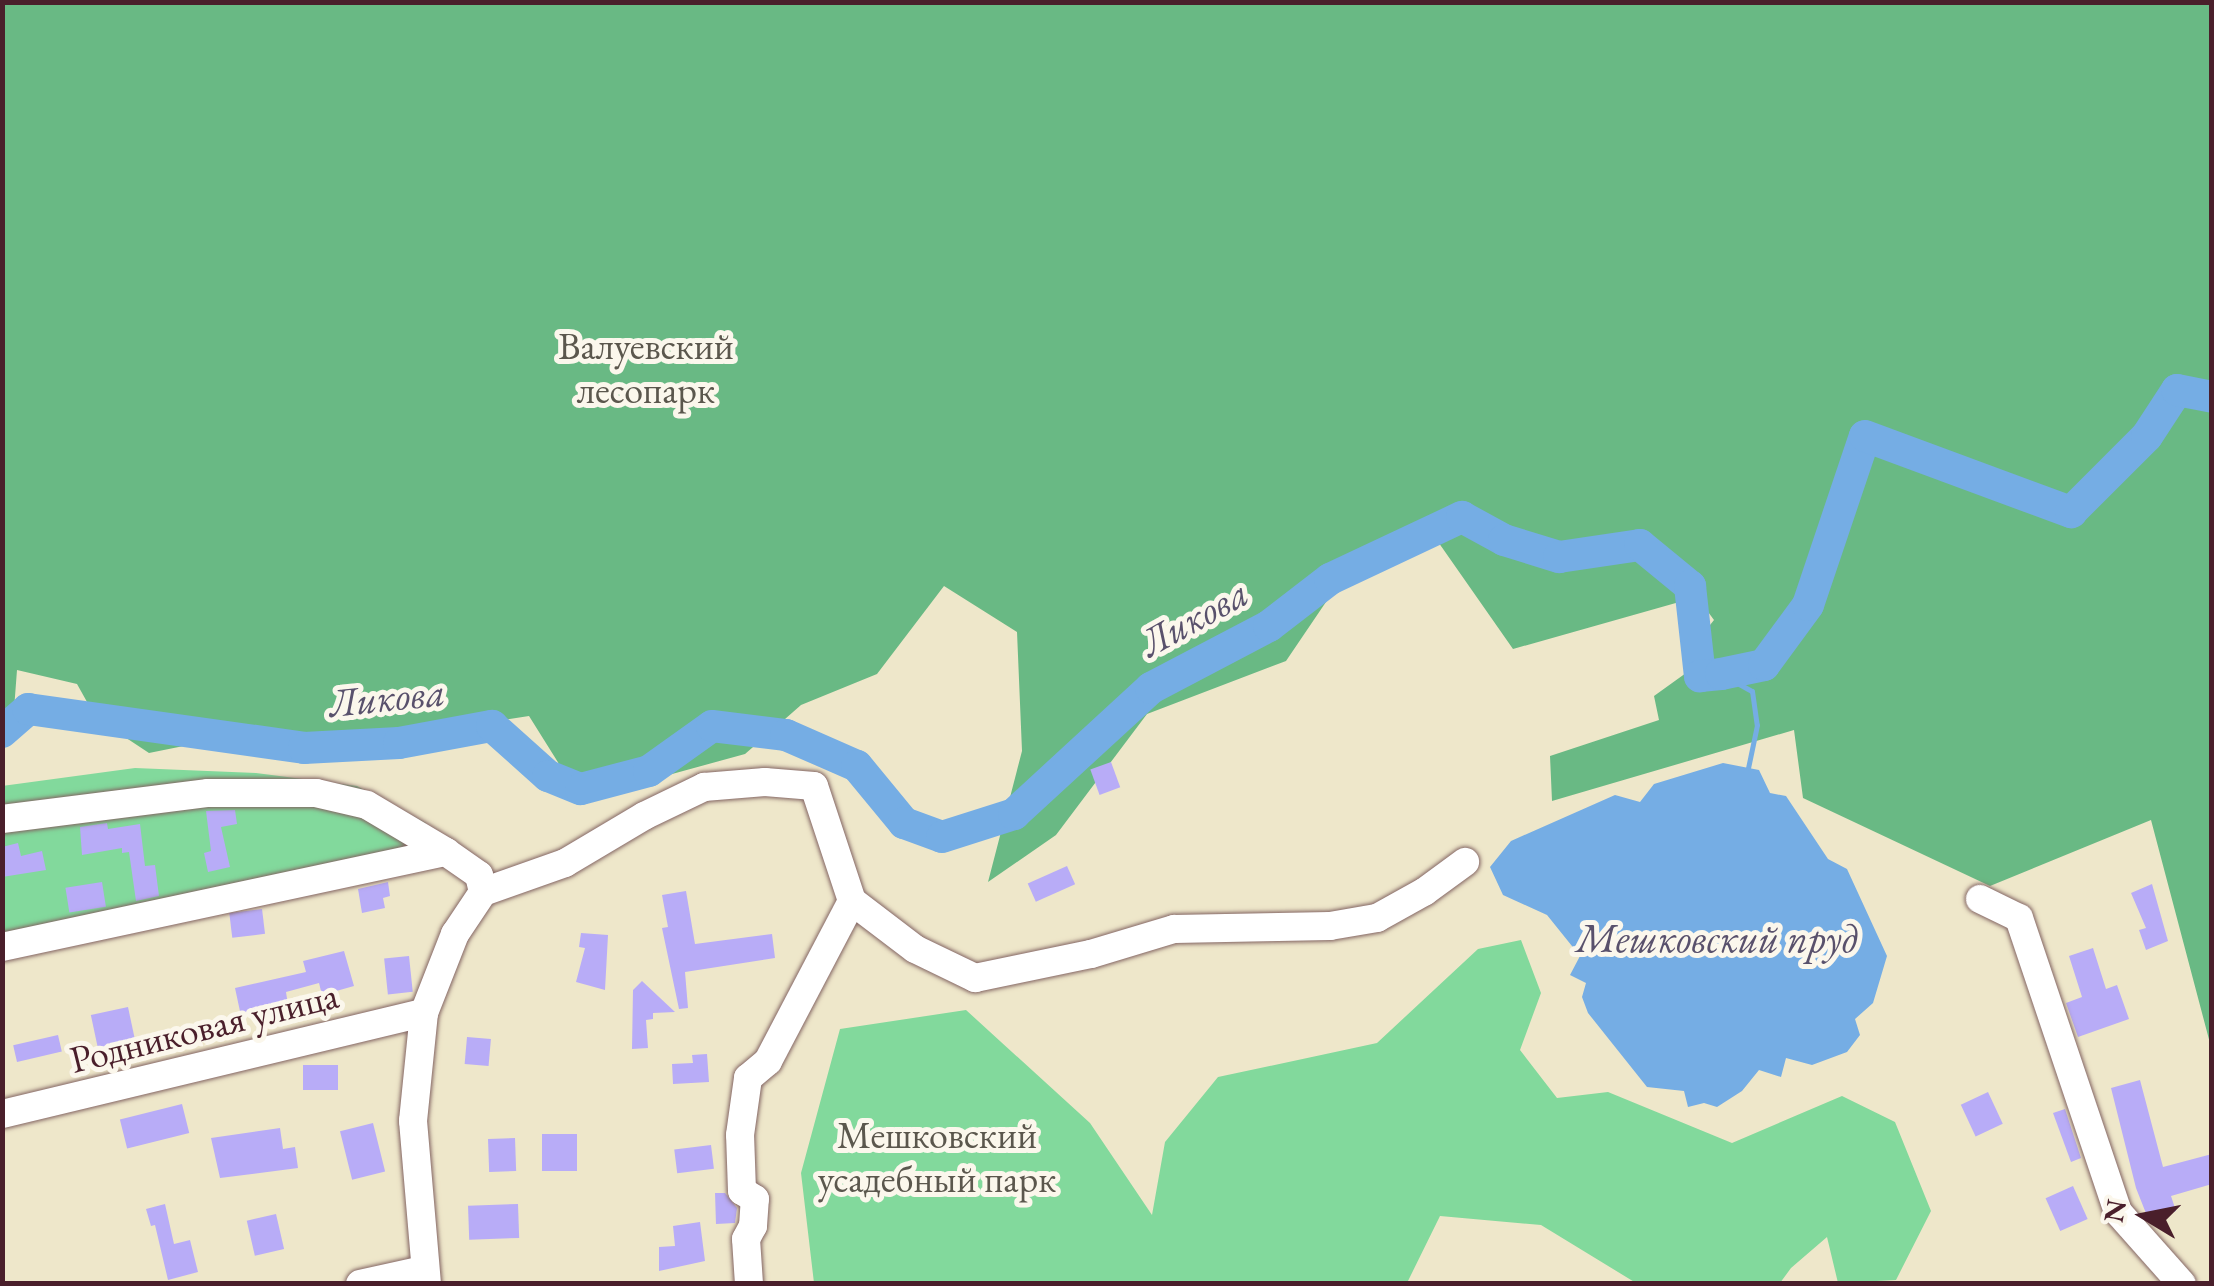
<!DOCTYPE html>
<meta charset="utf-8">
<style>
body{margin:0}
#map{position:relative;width:2214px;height:1286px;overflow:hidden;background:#eee7ca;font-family:"EB Garamond",serif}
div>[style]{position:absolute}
.green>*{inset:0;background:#82d99c}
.forest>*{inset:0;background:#69b984}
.water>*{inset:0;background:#75ade4}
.stream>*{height:5px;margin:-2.5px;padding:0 2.5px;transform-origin:2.5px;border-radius:2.5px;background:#75ade4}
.river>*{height:32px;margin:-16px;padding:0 16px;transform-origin:16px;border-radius:16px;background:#75ade4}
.building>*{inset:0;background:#b8acf7;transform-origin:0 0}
.roads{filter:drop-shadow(0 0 2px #836563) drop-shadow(0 0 2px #836563)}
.minor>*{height:28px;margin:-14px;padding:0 14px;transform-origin:14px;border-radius:14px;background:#fff}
span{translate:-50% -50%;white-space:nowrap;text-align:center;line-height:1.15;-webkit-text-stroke:10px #fbf7ec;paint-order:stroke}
.park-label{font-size:38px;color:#5b574d}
.street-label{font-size:38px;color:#4a1f2b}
.water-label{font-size:40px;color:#59516c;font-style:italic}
.frame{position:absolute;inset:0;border:5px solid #4a1f2b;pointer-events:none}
.north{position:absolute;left:2094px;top:1166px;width:100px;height:100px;-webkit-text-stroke:8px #fbf7ec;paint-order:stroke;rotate:280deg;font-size:28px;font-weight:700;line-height:40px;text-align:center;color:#4a1f2b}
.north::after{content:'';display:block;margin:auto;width:35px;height:45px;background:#4a1f2b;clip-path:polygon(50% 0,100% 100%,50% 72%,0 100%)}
</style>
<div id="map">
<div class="green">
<i style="clip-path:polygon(135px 768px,256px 773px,357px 786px,426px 823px,423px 856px,3px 943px,2px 786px)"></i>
<i style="clip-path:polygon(1521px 940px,1541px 993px,1520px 1050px,1557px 1098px,1608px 1092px,1732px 1143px,1842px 1096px,1895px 1122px,1931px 1211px,1896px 1280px,1838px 1283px,1827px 1237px,1791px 1268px,1780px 1283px,1636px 1283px,1541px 1225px,1440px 1216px,1407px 1283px,814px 1283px,801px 1173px,840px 1029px,966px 1010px,1090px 1123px,1152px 1215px,1165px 1142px,1218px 1077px,1377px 1043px,1478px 949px)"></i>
</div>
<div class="forest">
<i style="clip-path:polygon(3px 3px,2211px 3px,2211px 1047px,2151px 820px,1990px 886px,1803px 798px,1794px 730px,1552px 801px,1550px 756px,1659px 720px,1654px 696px,1686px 673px,1687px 654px,1714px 620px,1697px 597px,1513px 649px,1427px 526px,1351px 565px,1286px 661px,1147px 714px,1056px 835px,988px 882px,1022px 751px,1017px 632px,944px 586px,877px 674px,801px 705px,745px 754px,581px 799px,529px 716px,362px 742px,238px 735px,149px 753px,96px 718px,77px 684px,17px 670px,12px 736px,3px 743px)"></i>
</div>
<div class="water">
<i style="clip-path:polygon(1723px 763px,1759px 770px,1770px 793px,1786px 796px,1828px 859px,1847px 869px,1887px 956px,1873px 1003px,1855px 1019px,1860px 1035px,1847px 1052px,1812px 1065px,1786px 1058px,1781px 1077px,1759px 1070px,1742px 1091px,1717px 1107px,1704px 1103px,1688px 1107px,1684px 1091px,1647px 1087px,1588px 1013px,1582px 997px,1586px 983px,1570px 975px,1580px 956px,1547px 915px,1503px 895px,1490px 867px,1511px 841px,1615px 795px,1640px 802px,1654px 784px)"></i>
</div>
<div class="stream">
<i style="left:1721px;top:674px;width:35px;rotate:29deg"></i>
<i style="left:1752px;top:691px;width:34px;rotate:82deg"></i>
<i style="left:1757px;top:725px;width:44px;rotate:101.8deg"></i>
</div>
<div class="river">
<i style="left:2px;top:732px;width:35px;rotate:-41deg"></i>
<i style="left:28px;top:709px;width:279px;rotate:8deg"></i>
<i style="left:304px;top:748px;width:95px;rotate:-3deg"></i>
<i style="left:399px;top:743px;width:95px;rotate:-10.4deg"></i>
<i style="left:492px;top:726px;width:75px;rotate:41.8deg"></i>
<i style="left:548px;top:776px;width:35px;rotate:22deg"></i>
<i style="left:581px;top:789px;width:70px;rotate:-14.8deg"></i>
<i style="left:649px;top:771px;width:77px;rotate:-35.5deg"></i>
<i style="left:712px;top:726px;width:75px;rotate:6.9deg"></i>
<i style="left:786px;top:735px;width:77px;rotate:23.6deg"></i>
<i style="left:857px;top:766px;width:74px;rotate:50.5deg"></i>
<i style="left:904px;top:823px;width:40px;rotate:20.2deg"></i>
<i style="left:942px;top:837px;width:76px;rotate:-17.7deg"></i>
<i style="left:1014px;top:814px;width:186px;rotate:-42.6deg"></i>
<i style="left:1151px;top:688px;width:133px;rotate:-27.7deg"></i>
<i style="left:1269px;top:626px;width:77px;rotate:-37.6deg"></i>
<i style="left:1330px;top:579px;width:146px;rotate:-25.2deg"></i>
<i style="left:1462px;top:517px;width:48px;rotate:28.7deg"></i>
<i style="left:1504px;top:540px;width:58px;rotate:17.2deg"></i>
<i style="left:1559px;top:557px;width:82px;rotate:-8.4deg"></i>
<i style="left:1640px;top:545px;width:65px;rotate:39.4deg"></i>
<i style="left:1690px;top:586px;width:91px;rotate:83.7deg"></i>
<i style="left:1700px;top:676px;width:21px;rotate:-5deg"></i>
<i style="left:1721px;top:674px;width:44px;rotate:-11.8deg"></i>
<i style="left:1764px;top:665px;width:74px;rotate:-53.7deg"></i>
<i style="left:1808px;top:605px;width:178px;rotate:-71.4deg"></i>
<i style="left:1865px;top:436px;width:220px;rotate:20.3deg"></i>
<i style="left:2071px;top:512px;width:107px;rotate:-45deg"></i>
<i style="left:2147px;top:436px;width:55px;rotate:-56.9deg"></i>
<i style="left:2177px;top:390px;width:36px;rotate:11deg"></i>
</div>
<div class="building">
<i style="left:1111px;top:762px;width:27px;height:22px;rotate:70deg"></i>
<i style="clip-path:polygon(235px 810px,237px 824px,221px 827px,230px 867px,208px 872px,204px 853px,211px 851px,206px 811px)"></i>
<i style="clip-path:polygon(107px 823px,108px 829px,140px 824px,145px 866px,155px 865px,159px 896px,136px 901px,129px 852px,122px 853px,122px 848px,82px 855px,80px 827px)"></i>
<i style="clip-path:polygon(18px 843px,21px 856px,42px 851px,46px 870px,2px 877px,2px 847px)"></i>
<i style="left:1067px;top:866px;width:20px;height:43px;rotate:66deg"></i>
<i style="left:102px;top:882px;width:25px;height:37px;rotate:81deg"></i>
<i style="clip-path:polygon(388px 882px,390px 896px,383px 898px,385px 908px,362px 913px,358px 889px)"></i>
<i style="clip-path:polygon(2152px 884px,2168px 941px,2146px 950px,2139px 930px,2146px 928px,2131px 893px)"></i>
<i style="clip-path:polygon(686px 891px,695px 944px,772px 934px,775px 958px,685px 972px,688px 1008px,679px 1009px,662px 928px,668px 927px,662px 895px)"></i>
<i style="left:262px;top:909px;width:25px;height:33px;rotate:83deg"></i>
<i style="clip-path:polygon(581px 933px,608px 935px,605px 990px,576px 982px,585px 948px,579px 947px)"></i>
<i style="clip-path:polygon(2093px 948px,2106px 989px,2117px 985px,2129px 1019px,2078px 1037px,2066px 1003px,2082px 997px,2069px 956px)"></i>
<i style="clip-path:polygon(344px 951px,354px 986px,322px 995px,319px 983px,286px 992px,288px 1005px,241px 1016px,235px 988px,306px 972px,303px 961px)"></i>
<i style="left:409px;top:956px;width:36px;height:25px;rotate:84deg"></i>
<i style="clip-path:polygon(642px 981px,675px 1012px,653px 1013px,653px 1019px,646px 1020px,648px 1048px,632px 1049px,633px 990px)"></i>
<i style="left:128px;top:1007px;width:42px;height:38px;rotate:78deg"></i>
<i style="left:58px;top:1035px;width:17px;height:46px;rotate:77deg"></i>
<i style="left:467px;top:1037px;width:24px;height:27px;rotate:5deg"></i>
<i style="clip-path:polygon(707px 1054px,709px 1082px,673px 1084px,672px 1064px,693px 1063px,692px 1055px)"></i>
<i style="left:303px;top:1065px;width:35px;height:25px"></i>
<i style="clip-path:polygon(2140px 1080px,2163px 1167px,2212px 1154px,2212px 1184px,2171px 1196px,2176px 1211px,2149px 1221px,2136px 1188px,2111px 1088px)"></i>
<i style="left:1988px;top:1092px;width:35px;height:30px;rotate:65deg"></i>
<i style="left:182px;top:1104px;width:30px;height:64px;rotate:76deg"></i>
<i style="clip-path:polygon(2065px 1109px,2081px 1158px,2071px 1162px,2053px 1113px)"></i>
<i style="left:373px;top:1123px;width:50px;height:34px;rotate:76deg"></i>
<i style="clip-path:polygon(280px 1128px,283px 1149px,295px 1147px,298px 1168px,220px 1178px,211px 1138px)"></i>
<i style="left:542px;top:1134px;width:35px;height:37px"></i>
<i style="left:515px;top:1138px;width:33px;height:27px;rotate:88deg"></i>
<i style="left:711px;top:1145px;width:24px;height:37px;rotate:83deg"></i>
<i style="left:2073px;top:1186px;width:36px;height:30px;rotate:66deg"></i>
<i style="clip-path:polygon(715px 1193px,725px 1193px,737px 1208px,735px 1223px,716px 1224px)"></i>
<i style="clip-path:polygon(165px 1204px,174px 1244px,190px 1240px,198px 1272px,168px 1280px,155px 1225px,151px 1226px,146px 1209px)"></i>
<i style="left:518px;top:1204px;width:34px;height:50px;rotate:88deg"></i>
<i style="left:276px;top:1214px;width:36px;height:30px;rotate:77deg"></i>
<i style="clip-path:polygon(700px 1222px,705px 1261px,659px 1271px,659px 1247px,675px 1246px,673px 1226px)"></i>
</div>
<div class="roads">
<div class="minor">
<i style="left:2px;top:819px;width:208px;rotate:-7.2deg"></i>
<i style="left:208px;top:793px;width:108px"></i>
<i style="left:316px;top:793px;width:52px;rotate:13.2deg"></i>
<i style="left:367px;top:805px;width:92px;rotate:30.7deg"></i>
<i style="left:1980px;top:899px;width:43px;rotate:26deg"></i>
<i style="left:2019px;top:918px;width:310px;rotate:71.4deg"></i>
<i style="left:2118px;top:1212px;width:96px;rotate:48.4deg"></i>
<i style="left:2px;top:947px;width:454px;rotate:-12.1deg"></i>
<i style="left:446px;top:852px;width:40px;rotate:34.9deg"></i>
<i style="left:479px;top:875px;width:17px;rotate:77deg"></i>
<i style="left:2px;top:1114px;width:434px;rotate:-13.5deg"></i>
<i style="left:360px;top:1284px;width:65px;rotate:-12.5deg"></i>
<i style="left:427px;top:1284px;width:164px;rotate:-94.9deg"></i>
<i style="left:413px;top:1121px;width:109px;rotate:-84.2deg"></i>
<i style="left:424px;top:1013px;width:85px;rotate:-68.6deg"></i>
<i style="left:455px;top:934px;width:50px;rotate:-56.3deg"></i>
<i style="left:483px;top:892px;width:87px;rotate:-19.5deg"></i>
<i style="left:565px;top:863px;width:92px;rotate:-30.7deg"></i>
<i style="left:644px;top:816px;width:67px;rotate:-25.8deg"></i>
<i style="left:704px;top:787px;width:61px;rotate:-4.7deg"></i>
<i style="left:765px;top:782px;width:49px;rotate:4.7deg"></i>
<i style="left:814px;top:786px;width:121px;rotate:71.7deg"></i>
<i style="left:852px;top:901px;width:79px;rotate:37.3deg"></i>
<i style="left:915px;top:949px;width:67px;rotate:25.8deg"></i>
<i style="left:975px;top:978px;width:118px;rotate:-11.7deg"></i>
<i style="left:1091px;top:954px;width:87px;rotate:-16.8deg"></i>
<i style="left:1174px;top:929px;width:156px;rotate:-1.1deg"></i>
<i style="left:1330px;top:926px;width:48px;rotate:-9.7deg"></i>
<i style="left:1377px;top:918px;width:54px;rotate:-29deg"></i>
<i style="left:1424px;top:892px;width:51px;rotate:-36.2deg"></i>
<i style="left:749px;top:1284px;width:45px;rotate:-93.8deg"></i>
<i style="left:746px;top:1239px;width:15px;rotate:-62deg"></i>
<i style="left:753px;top:1226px;width:27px;rotate:-86deg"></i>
<i style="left:755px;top:1199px;width:15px;rotate:-148deg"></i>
<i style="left:742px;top:1191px;width:56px;rotate:-92deg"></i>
<i style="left:740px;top:1135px;width:58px;rotate:-82deg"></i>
<i style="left:748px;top:1078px;width:26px;rotate:-40deg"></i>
<i style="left:768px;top:1061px;width:181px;rotate:-62.3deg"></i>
</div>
</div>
<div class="park-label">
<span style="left:646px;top:368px">Валуевский<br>лесопарк</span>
<span style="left:937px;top:1157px">Мешковский<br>усадебный парк</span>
</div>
<div class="street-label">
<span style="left:204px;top:1027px;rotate:-14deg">Родниковая улица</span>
</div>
<div class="water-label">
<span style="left:1194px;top:617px;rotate:-29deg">Ликова</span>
<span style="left:387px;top:697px;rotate:-6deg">Ликова</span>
<span style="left:1717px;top:938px">Мешковский пруд</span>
</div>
<div class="frame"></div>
<div class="north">N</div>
</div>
